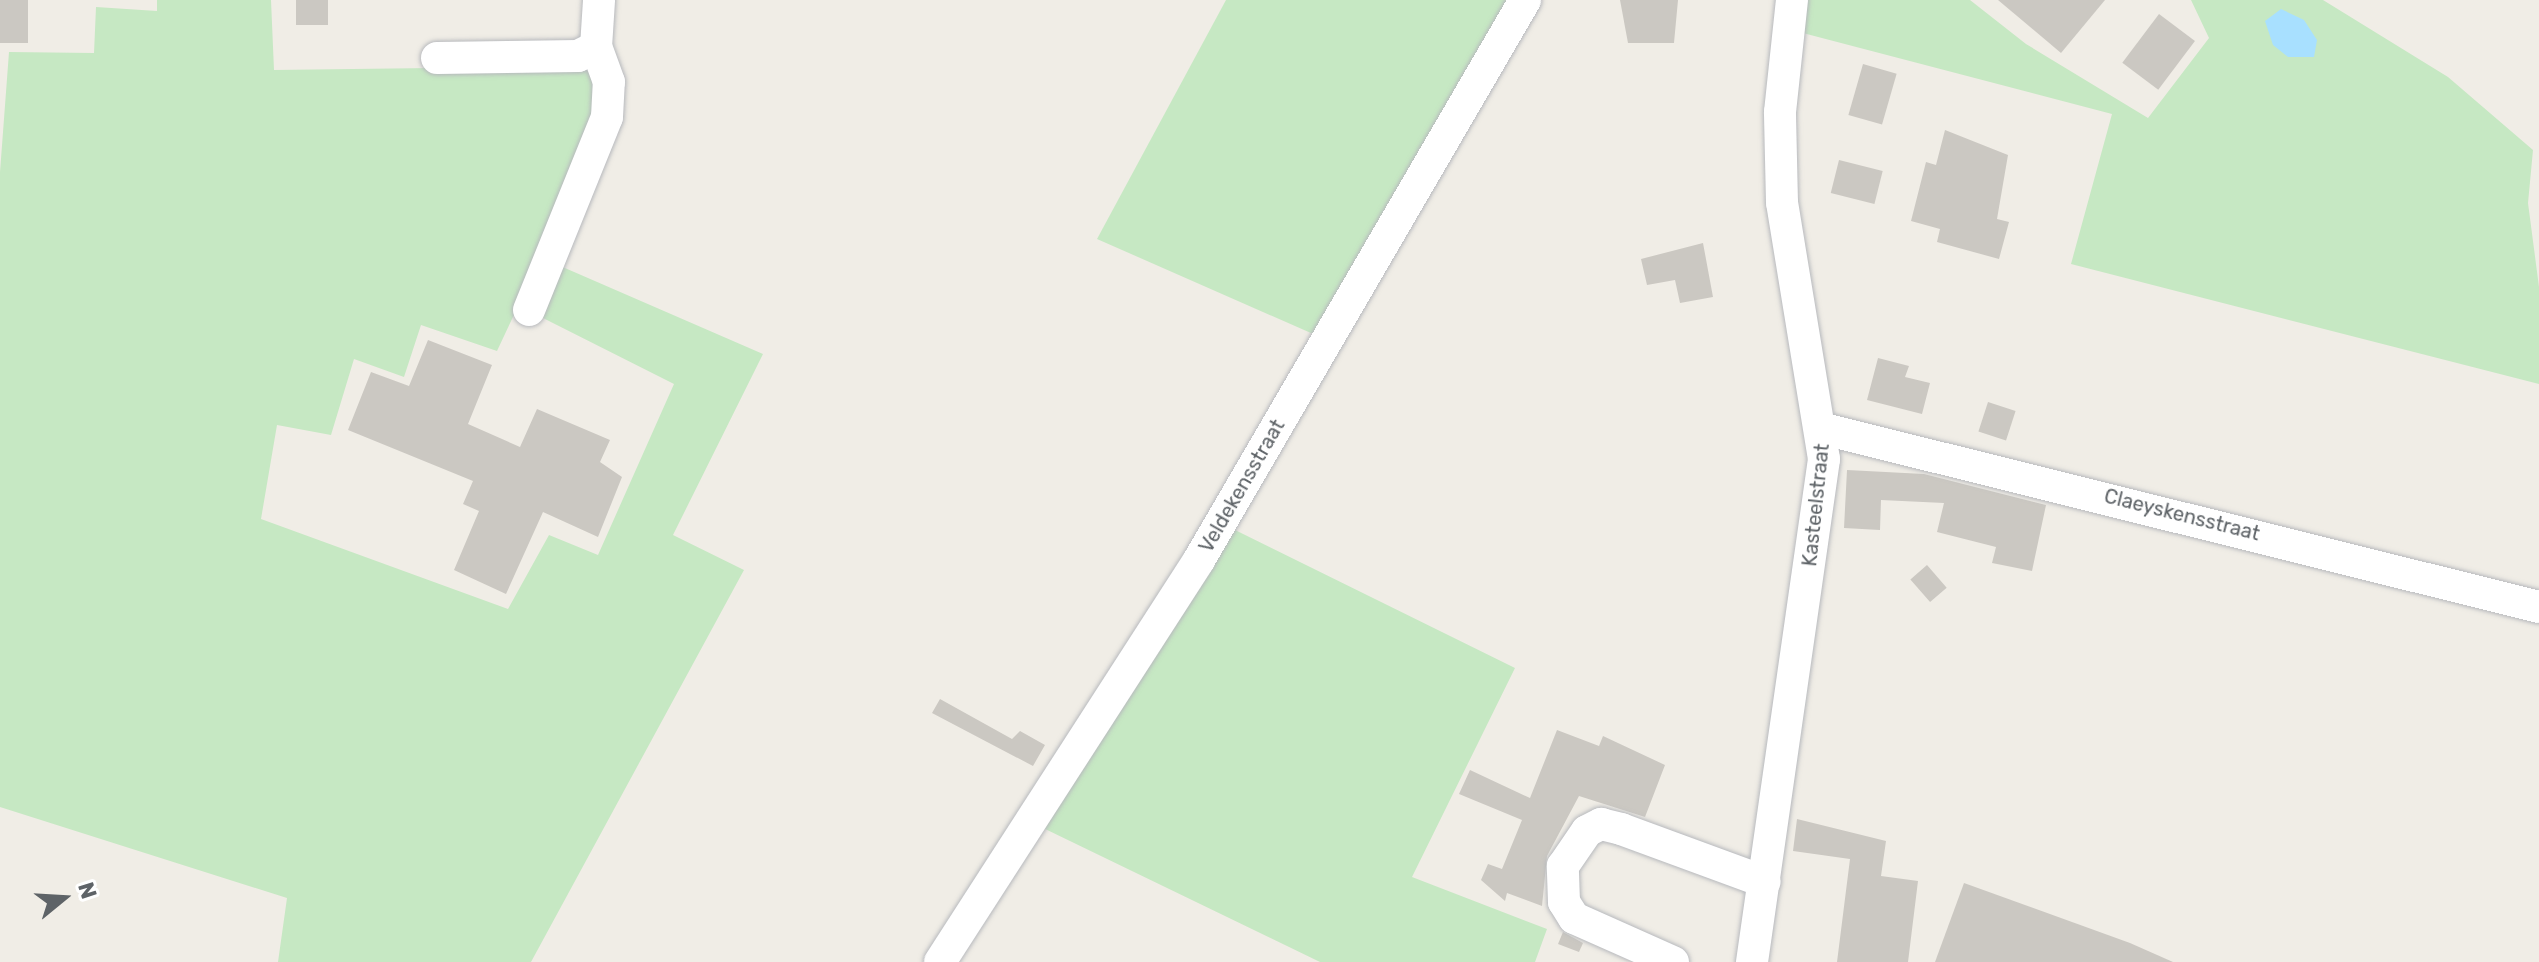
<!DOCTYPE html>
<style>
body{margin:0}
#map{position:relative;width:2539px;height:962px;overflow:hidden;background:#f0ede6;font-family:Rubik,sans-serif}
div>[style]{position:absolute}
.green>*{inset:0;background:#c6e8c3}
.water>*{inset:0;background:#a8e0ff}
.building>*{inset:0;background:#cbc8c2;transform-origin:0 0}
.roads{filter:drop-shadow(0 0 2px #b7b9bd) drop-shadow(0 0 2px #b7b9bd)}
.minor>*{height:32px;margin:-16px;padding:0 16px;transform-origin:16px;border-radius:16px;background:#fff}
span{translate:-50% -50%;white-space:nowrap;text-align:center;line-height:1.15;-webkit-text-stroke:8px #fff;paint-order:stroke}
.street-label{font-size:20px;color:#5e6367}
.north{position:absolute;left:24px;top:858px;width:80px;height:80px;-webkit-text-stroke:6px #fff;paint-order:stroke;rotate:72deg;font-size:22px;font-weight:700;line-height:32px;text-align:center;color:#5e6367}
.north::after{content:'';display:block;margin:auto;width:28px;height:36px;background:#5e6367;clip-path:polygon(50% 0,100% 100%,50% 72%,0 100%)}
</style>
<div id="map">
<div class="green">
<i style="clip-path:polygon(157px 0,271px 0,274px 70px,597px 66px,601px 101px,563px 210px,497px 351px,421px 325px,404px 377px,354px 359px,331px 435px,277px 425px,261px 519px,508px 609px,549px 535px,598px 555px,674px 384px,539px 316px,558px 265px,763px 354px,673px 535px,744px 570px,531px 962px,278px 962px,287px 898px,0 807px,0 172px,9px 52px,94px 53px,96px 7px,157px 11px)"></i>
<i style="clip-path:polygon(1226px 0,1514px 0,1320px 337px,1097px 239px)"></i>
<i style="clip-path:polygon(1802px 0,1970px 0,2026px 44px,2148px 118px,2209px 38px,2191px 0,2323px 0,2448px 77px,2533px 150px,2528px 203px,2539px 287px,2539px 384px,2071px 264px,2112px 114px,1799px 32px)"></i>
<i style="clip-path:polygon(1231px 528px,1515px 668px,1412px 877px,1547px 929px,1535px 962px,1320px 962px,1041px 827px)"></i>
</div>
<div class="water">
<i style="clip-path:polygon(2281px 9px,2304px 20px,2317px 40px,2314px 57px,2288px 57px,2273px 45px,2265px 21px)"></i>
</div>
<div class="building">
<i style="left:0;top:0;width:28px;height:43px"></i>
<i style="left:296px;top:0;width:32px;height:25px"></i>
<i style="clip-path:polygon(1620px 0,1678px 0,1674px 43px,1628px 43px)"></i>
<i style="clip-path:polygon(1998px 0,2105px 0,2061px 53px)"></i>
<i style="left:2159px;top:14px;width:45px;height:61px;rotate:37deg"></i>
<i style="left:1863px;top:64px;width:35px;height:53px;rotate:16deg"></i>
<i style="clip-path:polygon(1945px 130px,2008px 155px,1997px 219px,2009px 222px,1999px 259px,1937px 242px,1940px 229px,1911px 221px,1926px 162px,1936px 165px)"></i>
<i style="left:1839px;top:160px;width:45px;height:34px;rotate:14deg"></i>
<i style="clip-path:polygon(1703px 243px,1713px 297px,1680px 303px,1675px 280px,1647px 285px,1641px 259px)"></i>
<i style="clip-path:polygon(428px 340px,492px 365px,468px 424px,520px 447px,537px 409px,610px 440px,600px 462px,622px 477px,598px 537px,543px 512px,506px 594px,454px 570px,479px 511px,463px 504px,473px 481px,348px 430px,371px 372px,409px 386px)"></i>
<i style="clip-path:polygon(1878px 358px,1909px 366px,1905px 377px,1930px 383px,1922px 414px,1867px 400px)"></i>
<i style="left:1988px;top:402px;width:29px;height:31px;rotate:18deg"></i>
<i style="clip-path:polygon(1847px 470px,1924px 474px,2046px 505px,2032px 571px,1992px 563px,1996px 547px,1937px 532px,1944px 503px,1881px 500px,1880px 530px,1844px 528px)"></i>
<i style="left:1927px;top:565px;width:30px;height:22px;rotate:49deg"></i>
<i style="clip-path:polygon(940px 699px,1012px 739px,1020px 731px,1045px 745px,1033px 766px,932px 713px)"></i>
<i style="clip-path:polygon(1557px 730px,1599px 746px,1603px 736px,1665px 765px,1645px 817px,1579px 796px,1547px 856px,1542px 906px,1507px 893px,1505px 901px,1481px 880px,1488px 864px,1502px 869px,1522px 820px,1459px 794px,1470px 770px,1530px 798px)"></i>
<i style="clip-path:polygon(1797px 819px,1886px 841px,1881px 876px,1918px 881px,1908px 962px,1837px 962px,1850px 859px,1793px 851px)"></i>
<i style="clip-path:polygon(1964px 883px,2130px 943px,2173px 962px,1935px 962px)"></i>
<i style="clip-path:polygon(1563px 932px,1583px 943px,1579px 952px,1558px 944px)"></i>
</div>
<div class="roads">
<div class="minor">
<i style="left:437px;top:58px;width:141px;rotate:-0.8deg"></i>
<i style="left:578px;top:56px;width:20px;rotate:-27deg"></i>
<i style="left:529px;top:310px;width:208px;rotate:-68deg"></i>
<i style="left:607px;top:117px;width:35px;rotate:-87deg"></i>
<i style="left:609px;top:82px;width:37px;rotate:-110deg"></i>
<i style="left:596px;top:47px;width:47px;rotate:-86.3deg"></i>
<i style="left:1824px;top:429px;width:737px;rotate:13.98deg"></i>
<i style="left:940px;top:962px;width:478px;rotate:-57.2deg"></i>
<i style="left:1199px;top:560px;width:648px;rotate:-59.79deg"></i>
<i style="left:1673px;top:962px;width:108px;rotate:-156deg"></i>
<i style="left:1574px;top:918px;width:19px;rotate:-122deg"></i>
<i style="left:1564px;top:902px;width:36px;rotate:-92deg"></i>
<i style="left:1563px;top:866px;width:42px;rotate:-55.6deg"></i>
<i style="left:1587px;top:831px;width:16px;rotate:-27deg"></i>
<i style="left:1601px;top:824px;width:21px;rotate:14deg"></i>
<i style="left:1621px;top:829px;width:153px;rotate:20.2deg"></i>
<i style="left:1752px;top:962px;width:508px;rotate:-81.85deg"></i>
<i style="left:1824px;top:459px;width:259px;rotate:-99.3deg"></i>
<i style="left:1782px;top:203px;width:91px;rotate:-91.3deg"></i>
<i style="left:1780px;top:112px;width:113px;rotate:-83.9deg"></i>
</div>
</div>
<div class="street-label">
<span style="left:1242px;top:486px;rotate:-60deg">Veldekensstraat</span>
<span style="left:1816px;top:505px;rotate:-84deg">Kasteelstraat</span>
<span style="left:2182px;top:515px;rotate:14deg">Claeyskensstraat</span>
</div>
<div class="north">N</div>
</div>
